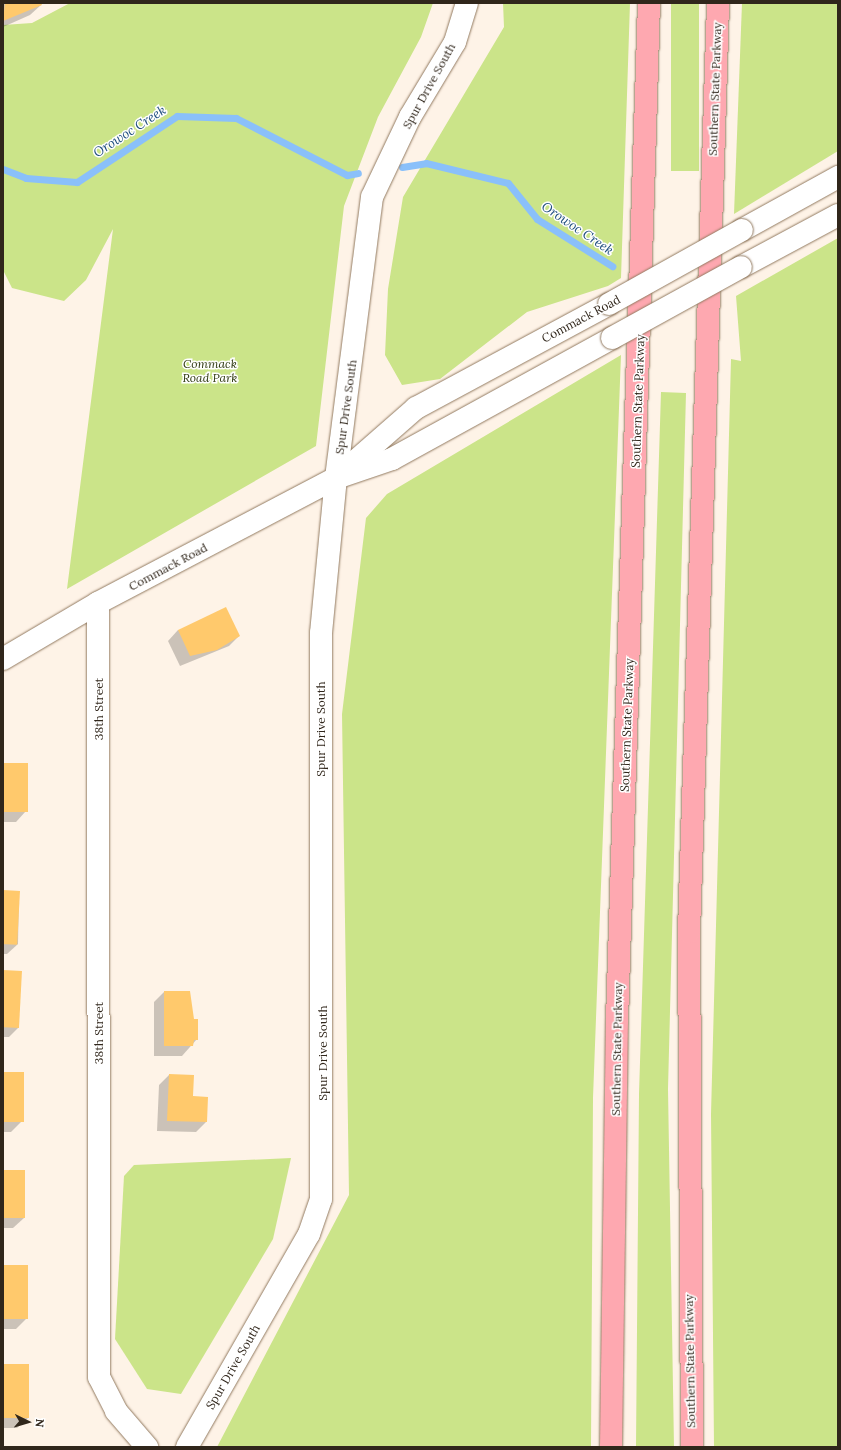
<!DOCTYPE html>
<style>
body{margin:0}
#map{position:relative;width:841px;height:1450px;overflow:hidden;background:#fef3e7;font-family:Lora,serif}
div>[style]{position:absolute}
.green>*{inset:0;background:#cbe489;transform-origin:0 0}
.shadow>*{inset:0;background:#0003}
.stream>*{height:7px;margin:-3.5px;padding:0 3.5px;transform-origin:3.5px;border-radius:3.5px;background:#8ac0fa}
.building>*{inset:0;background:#ffc96c;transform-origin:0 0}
.roads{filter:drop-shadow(0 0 1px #927a60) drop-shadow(0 0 1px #927a60)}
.minor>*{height:22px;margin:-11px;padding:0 11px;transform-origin:11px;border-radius:11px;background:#fff}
.tertiary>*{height:22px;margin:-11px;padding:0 11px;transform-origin:11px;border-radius:11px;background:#fff}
.motorway>*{height:22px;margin:-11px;padding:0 11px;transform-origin:11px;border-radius:11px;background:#fea8b0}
.bridges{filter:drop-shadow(0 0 1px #927a60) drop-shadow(0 0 1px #927a60)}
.tertiary-bridge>*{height:22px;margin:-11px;padding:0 11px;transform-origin:11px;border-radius:11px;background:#fff}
span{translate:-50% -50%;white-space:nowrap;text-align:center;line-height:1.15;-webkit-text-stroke:3px #fff;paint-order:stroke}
.street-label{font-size:12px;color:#30261b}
.park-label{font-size:12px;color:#323c14;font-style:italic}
.water-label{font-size:13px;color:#204f7e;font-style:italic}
.frame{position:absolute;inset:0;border:4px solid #30261b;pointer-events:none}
.north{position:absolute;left:8px;top:1402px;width:40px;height:40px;-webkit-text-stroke:3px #fff;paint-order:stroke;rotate:95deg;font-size:11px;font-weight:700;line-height:16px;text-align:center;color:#30261b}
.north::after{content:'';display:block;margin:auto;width:14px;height:18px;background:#30261b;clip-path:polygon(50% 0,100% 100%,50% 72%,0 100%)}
</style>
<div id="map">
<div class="green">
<i style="clip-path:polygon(70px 3px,433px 3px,421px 37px,378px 117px,344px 206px,316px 446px,67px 589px,113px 229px,86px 280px,64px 301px,12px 288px,3px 270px,3px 25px,32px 23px)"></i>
<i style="clip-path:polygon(503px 3px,630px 3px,621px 278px,608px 286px,527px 312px,440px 379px,402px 385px,385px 355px,388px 289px,403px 197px,504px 27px)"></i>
<i style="left:671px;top:3px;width:28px;height:168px"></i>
<i style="clip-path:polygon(742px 3px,838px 3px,838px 151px,734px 214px)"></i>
<i style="clip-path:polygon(838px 238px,838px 1447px,714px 1447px,711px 1114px,731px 359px,741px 361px,736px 296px)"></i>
<i style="clip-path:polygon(621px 355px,593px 1098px,591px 1447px,217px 1447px,349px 1195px,342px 714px,366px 518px,387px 494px)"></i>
<i style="clip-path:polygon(661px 392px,686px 393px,668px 1089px,674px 1447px,636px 1447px,639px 1094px)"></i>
<i style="clip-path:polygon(291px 1158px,273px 1239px,181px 1394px,147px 1389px,115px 1339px,124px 1176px,134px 1165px)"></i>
</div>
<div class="shadow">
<i style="clip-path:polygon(3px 3px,40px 3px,41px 5px,30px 15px,3px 27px)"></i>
<i style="clip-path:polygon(178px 630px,239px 636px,229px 646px,180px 666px,168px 641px)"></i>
<i style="clip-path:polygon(3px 764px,26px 811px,16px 822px,3px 822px)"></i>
<i style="clip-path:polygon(3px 891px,19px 892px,18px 944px,7px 954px,3px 954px)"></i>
<i style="clip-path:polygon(3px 971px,19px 1027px,9px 1037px,3px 1037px)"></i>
<i style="clip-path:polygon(164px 992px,197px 1039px,182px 1056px,154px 1056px,154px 1002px)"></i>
<i style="clip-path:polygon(3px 1073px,22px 1121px,11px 1132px,3px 1132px)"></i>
<i style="clip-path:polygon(169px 1075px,193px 1076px,192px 1097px,206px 1122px,196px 1132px,157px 1131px,159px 1085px)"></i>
<i style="clip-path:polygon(3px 1172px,24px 1218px,13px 1228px,3px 1228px)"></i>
<i style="clip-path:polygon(3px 1266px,26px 1319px,16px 1329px,3px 1329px)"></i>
<i style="clip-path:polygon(3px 1365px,28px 1418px,17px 1428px,3px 1428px)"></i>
</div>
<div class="stream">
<i style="left:402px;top:167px;width:24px;rotate:-9deg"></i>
<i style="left:426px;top:163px;width:84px;rotate:13.7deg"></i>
<i style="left:508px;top:183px;width:46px;rotate:51.1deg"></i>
<i style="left:537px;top:219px;width:89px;rotate:32.1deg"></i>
<i style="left:3px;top:169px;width:25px;rotate:21deg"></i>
<i style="left:26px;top:178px;width:51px;rotate:4.5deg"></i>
<i style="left:77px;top:182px;width:120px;rotate:-33.4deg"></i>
<i style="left:177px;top:116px;width:59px;rotate:1.9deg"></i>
<i style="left:236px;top:118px;width:125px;rotate:27.2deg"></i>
<i style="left:347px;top:175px;width:11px;rotate:-10deg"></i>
</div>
<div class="building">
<i style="clip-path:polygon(5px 3px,41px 3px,42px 5px,3px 21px)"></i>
<i style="clip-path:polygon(226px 607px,240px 636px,217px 650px,190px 656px,178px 630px)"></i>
<i style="left:3px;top:763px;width:25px;height:49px"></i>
<i style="left:3px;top:890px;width:17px;height:54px;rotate:3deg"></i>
<i style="left:3px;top:970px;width:19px;height:57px;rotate:3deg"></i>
<i style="clip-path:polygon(164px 991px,190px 991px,194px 1019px,198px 1019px,198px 1040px,194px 1040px,193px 1046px,164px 1046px)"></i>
<i style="left:3px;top:1072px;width:21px;height:50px"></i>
<i style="clip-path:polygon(169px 1074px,194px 1075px,193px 1096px,208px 1097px,207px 1122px,167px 1121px)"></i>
<i style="left:3px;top:1170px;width:22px;height:48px"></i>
<i style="left:3px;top:1265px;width:25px;height:54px"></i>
<i style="left:3px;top:1364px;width:26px;height:54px"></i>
</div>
<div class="roads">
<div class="minor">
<i style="left:98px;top:603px;width:774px;rotate:89.93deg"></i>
<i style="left:99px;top:1377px;width:38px;rotate:63deg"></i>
<i style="left:116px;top:1411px;width:48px;rotate:49.3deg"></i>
</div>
<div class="tertiary">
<i style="left:742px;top:230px;width:110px;rotate:-28.9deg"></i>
<i style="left:741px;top:267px;width:110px;rotate:-28.2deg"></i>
<i style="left:344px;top:471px;width:96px;rotate:-41.2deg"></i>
<i style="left:416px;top:408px;width:219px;rotate:-28.3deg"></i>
<i style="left:3px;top:659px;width:110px;rotate:-30.5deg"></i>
<i style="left:98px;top:603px;width:269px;rotate:-27.7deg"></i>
<i style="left:336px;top:478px;width:59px;rotate:-18.7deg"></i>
<i style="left:392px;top:459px;width:251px;rotate:-28.8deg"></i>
<i style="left:187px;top:1447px;width:245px;rotate:-60.2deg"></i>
<i style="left:309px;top:1234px;width:37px;rotate:-71deg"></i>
<i style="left:321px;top:1199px;width:566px;rotate:-90deg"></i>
<i style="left:321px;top:633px;width:156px;rotate:-84.5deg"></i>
<i style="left:336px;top:478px;width:283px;rotate:-82.7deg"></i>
<i style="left:372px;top:197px;width:89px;rotate:-64.6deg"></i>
<i style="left:410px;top:117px;width:87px;rotate:-59deg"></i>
<i style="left:455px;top:42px;width:41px;rotate:-72.9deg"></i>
</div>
<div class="motorway">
<i style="left:611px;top:1447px;width:426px;rotate:-89.2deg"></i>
<i style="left:617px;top:1021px;width:1019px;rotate:-88.2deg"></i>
<i style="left:692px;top:1447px;width:515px;rotate:-90.33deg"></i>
<i style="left:689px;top:932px;width:929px;rotate:-88.21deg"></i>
</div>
</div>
<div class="bridges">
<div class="tertiary-bridge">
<i style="left:609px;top:304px;width:152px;rotate:-29.1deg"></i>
<i style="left:612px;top:338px;width:147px;rotate:-28.8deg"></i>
</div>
</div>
<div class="street-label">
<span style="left:429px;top:86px;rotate:-61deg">Spur Drive South</span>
<span style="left:715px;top:89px;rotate:-88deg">Southern State Parkway</span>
<span style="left:581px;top:319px;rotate:-28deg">Commack Road</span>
<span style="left:638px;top:401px;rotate:-88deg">Southern State Parkway</span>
<span style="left:346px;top:407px;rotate:-82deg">Spur Drive South</span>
<span style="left:168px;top:567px;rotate:-28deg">Commack Road</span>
<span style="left:99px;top:709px;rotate:-90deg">38th Street</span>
<span style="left:627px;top:725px;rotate:-88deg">Southern State Parkway</span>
<span style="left:321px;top:729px;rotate:-90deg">Spur Drive South</span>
<span style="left:99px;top:1033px;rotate:-90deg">38th Street</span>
<span style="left:617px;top:1049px;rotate:-89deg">Southern State Parkway</span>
<span style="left:323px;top:1053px;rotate:-90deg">Spur Drive South</span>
<span style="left:690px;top:1361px;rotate:-91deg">Southern State Parkway</span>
<span style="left:233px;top:1367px;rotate:-60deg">Spur Drive South</span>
</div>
<div class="park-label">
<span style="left:210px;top:371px">Commack<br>Road Park</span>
</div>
<div class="water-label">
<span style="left:130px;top:132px;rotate:-33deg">Orowoc Creek</span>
<span style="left:577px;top:229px;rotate:34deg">Orowoc Creek</span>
</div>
<div class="frame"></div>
<div class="north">N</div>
</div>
